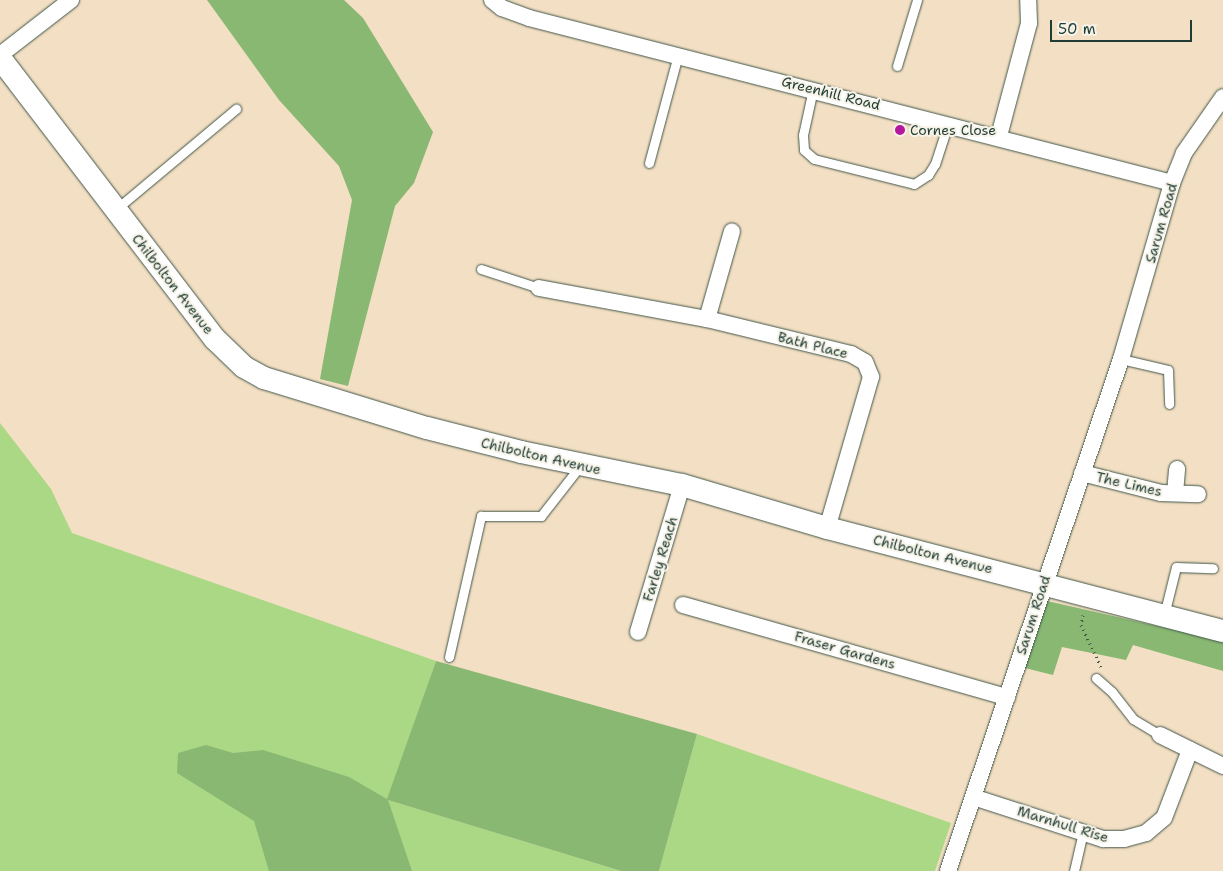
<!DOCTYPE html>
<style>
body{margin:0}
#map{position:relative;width:1223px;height:871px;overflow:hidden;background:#f3dfc3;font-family:"Shantell Sans",sans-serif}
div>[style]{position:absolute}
.green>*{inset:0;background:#abd885}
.forest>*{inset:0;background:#88b872}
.path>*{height:3px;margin-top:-1.5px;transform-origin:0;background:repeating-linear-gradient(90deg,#3f5549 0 1px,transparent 0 5px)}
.roads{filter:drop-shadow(0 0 1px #3f5549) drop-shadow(0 0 1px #3f5549)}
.lane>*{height:9px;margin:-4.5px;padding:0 4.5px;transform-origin:4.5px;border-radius:4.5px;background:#fff}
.street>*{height:16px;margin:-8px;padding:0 8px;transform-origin:8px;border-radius:8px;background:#fff}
.secondary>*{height:22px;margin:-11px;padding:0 11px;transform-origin:11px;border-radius:11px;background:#fff}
.dots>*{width:14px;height:14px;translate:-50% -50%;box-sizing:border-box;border:2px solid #f7f3e8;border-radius:50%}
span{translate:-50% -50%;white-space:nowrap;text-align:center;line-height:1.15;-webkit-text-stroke:4px #f7f3e8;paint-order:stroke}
.street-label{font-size:14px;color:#1f3d34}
.poi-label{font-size:14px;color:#1f3d34}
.left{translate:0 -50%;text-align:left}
.scale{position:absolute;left:1050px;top:20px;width:142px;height:22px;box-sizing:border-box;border:2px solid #1f3d34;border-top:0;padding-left:6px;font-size:15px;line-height:18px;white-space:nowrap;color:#1f3d34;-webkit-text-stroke:4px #f7f3e8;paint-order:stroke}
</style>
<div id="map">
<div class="green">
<i style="clip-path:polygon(0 423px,51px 489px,72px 533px,436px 661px,388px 800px,621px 871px,0 871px)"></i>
<i style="clip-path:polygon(697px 734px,951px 823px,935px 871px,659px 871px)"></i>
</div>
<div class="forest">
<i style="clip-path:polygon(207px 0,344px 0,363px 18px,433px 132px,414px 183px,395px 206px,348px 386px,320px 379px,352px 200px,339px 166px,279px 100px)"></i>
<i style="clip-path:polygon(1047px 601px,1223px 641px,1223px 671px,1133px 645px,1126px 660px,1062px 647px,1053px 675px,1025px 668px)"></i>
<i style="clip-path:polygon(436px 661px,697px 734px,659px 871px,621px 871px,388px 800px,412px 871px,269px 871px,254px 821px,177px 773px,178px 753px,206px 745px,233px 753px,263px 750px,349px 777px,387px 799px)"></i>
</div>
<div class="path">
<i style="left:1083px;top:615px;width:10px;rotate:101deg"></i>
<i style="left:1081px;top:625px;width:47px;rotate:64.5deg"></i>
</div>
<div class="roads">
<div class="lane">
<i style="left:897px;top:66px;width:69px;rotate:-73.1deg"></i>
<i style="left:813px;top:89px;width:47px;rotate:102.3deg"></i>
<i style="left:803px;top:135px;width:15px;rotate:86deg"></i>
<i style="left:804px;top:150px;width:13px;rotate:42deg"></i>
<i style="left:814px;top:159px;width:103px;rotate:14deg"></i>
<i style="left:914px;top:184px;width:17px;rotate:-33deg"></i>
<i style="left:928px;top:175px;width:13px;rotate:-58deg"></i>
<i style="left:935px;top:164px;width:42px;rotate:-72deg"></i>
<i style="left:649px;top:163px;width:112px;rotate:-75deg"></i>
<i style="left:115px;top:210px;width:158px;rotate:-39.9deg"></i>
<i style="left:481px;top:269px;width:61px;rotate:18.1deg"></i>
<i style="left:1121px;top:359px;width:48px;rotate:13.2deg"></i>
<i style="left:1168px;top:370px;width:34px;rotate:88deg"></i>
<i style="left:1164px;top:615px;width:49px;rotate:-76deg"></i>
<i style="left:1176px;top:567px;width:37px;rotate:2deg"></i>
<i style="left:449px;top:657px;width:145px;rotate:-77.2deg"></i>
<i style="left:481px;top:516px;width:60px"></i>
<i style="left:541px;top:516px;width:63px;rotate:-52deg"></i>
<i style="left:1096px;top:678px;width:21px;rotate:41deg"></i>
<i style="left:1112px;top:692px;width:34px;rotate:52deg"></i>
<i style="left:1133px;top:719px;width:31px;rotate:31deg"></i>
<i style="left:1074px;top:871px;width:40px;rotate:-77deg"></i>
</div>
<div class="street">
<i style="left:492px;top:0;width:13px;rotate:39deg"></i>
<i style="left:502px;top:8px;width:29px;rotate:20deg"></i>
<i style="left:529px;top:18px;width:664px;rotate:14.39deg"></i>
<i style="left:0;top:55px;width:90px;rotate:-37.8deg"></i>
<i style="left:999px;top:136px;width:117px;rotate:-75.1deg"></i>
<i style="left:1029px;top:23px;width:23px;rotate:-92deg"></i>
<i style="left:539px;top:288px;width:171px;rotate:10.5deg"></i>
<i style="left:707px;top:319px;width:148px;rotate:13.7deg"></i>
<i style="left:851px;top:354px;width:16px;rotate:30deg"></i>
<i style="left:865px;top:362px;width:16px;rotate:68deg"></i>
<i style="left:871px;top:377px;width:157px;rotate:106.2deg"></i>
<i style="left:707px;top:319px;width:91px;rotate:-74.1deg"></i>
<i style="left:1082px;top:473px;width:81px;rotate:14.2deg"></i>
<i style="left:1161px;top:493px;width:37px;rotate:2deg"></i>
<i style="left:1175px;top:493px;width:24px;rotate:-85deg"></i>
<i style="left:683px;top:605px;width:337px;rotate:15.9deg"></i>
<i style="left:638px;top:632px;width:153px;rotate:-73.3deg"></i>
<i style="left:1160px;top:735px;width:70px;rotate:26.2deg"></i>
<i style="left:973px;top:797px;width:137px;rotate:17.9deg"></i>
<i style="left:1103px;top:839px;width:21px"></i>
<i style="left:1124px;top:839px;width:23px;rotate:-15deg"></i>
<i style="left:1146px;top:833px;width:23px;rotate:-40deg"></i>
<i style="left:1164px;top:818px;width:73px;rotate:-69.1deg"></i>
<i style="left:948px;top:871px;width:540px;rotate:-71.33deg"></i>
<i style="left:1121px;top:359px;width:183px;rotate:-73.8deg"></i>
<i style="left:1172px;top:183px;width:32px;rotate:-68deg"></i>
<i style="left:1184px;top:153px;width:68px;rotate:-55.1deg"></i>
</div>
<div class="secondary">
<i style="left:0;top:58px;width:354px;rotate:52.6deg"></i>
<i style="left:215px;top:339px;width:40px;rotate:44deg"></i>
<i style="left:244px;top:367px;width:23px;rotate:29deg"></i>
<i style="left:264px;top:378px;width:170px;rotate:17.1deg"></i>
<i style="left:427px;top:428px;width:97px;rotate:14.3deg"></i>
<i style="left:521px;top:452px;width:164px;rotate:11.6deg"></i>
<i style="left:682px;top:485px;width:151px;rotate:16.5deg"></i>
<i style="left:827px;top:528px;width:409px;rotate:14.6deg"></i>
</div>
</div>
<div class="dots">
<i style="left:900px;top:130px;background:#b5179e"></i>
</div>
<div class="street-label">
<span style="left:831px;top:93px;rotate:14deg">Greenhill Road</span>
<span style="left:1161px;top:223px;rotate:-74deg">Sarum Road</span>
<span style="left:173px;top:284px;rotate:52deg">Chilbolton Avenue</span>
<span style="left:813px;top:345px;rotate:14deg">Bath Place</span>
<span style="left:541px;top:456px;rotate:13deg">Chilbolton Avenue</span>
<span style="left:1129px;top:484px;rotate:13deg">The Limes</span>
<span style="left:933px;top:554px;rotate:14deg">Chilbolton Avenue</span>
<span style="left:660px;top:559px;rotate:-73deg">Farley Reach</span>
<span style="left:1033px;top:615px;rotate:-72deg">Sarum Road</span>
<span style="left:845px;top:650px;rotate:16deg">Fraser Gardens</span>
<span style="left:1063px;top:824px;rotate:17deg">Marnhull Rise</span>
</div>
<div class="poi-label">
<span class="left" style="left:910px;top:130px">Cornes Close</span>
</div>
<div class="scale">50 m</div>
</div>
